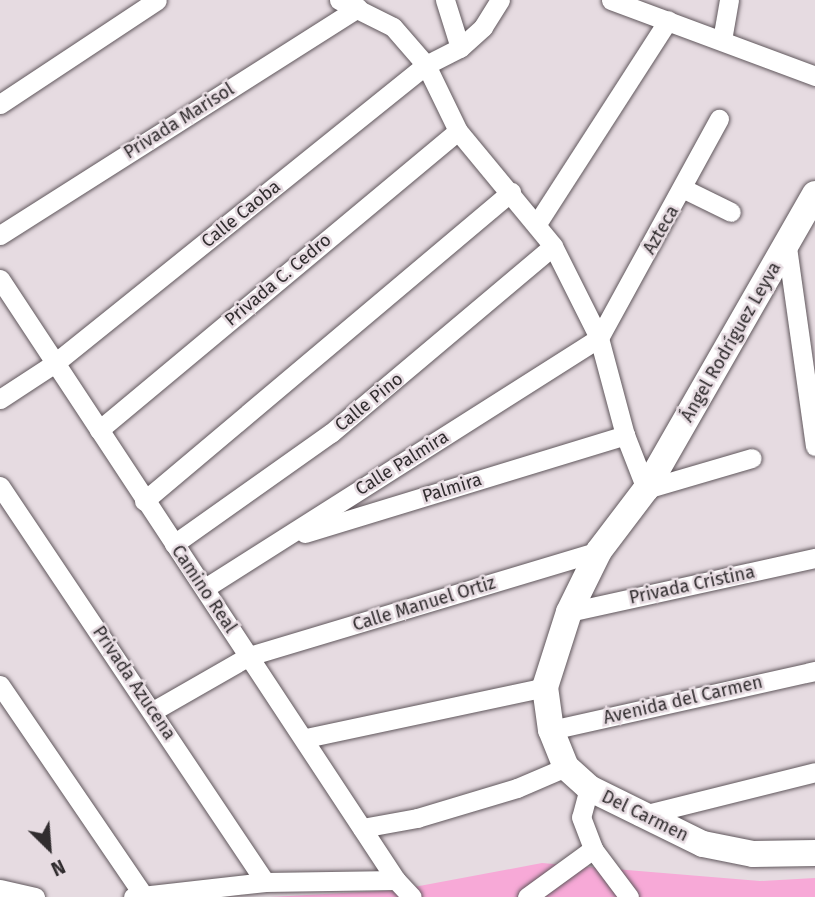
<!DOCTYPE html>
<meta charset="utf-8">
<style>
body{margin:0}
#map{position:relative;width:815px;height:897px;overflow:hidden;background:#e6dbe1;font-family:"Fira Sans",sans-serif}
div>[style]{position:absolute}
.green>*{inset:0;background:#f7a9d7}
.roads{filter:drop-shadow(0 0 2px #60575c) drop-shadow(0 0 2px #60575c)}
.street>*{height:19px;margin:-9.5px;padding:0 9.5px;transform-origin:9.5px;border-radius:9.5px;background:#fff}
.secondary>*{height:26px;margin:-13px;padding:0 13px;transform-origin:13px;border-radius:13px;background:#fff}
span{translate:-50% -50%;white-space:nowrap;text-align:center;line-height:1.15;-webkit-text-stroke:5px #e6dbe1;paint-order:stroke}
.street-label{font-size:18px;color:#312d2f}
.north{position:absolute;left:14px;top:813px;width:70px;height:70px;-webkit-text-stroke:5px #e6dbe1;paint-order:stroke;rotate:155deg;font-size:19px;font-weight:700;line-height:28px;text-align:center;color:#312d2f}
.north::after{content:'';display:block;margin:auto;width:24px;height:32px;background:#312d2f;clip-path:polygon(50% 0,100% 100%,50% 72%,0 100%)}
</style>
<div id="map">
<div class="green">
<i style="clip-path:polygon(542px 863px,760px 881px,815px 878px,815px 897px,270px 897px,398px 890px)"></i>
</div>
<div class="roads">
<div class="street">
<i style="left:339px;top:0;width:60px;rotate:26.6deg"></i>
<i style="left:393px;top:27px;width:50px;rotate:49deg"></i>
<i style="left:426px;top:65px;width:73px;rotate:64.1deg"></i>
<i style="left:458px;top:131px;width:149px;rotate:50.4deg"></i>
<i style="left:553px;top:246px;width:103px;rotate:63.4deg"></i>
<i style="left:599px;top:338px;width:100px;rotate:75deg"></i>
<i style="left:625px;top:435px;width:58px;rotate:68.7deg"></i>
<i style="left:646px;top:489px;width:110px;rotate:-16.3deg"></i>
<i style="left:445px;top:0;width:50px;rotate:72.6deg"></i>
<i style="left:611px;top:0;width:218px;rotate:20.4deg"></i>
<i style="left:722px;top:40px;width:41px;rotate:-80.1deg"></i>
<i style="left:0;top:104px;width:188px;rotate:-33.5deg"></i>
<i style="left:684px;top:189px;width:52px;rotate:26.1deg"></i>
<i style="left:538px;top:222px;width:240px;rotate:-57.2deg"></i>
<i style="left:0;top:235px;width:424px;rotate:-32.4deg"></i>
<i style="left:787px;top:247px;width:201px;rotate:82deg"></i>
<i style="left:0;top:279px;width:720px;rotate:56.62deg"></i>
<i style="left:396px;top:880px;width:23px;rotate:47deg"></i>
<i style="left:0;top:399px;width:66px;rotate:-33.2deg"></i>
<i style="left:55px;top:363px;width:476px;rotate:-38.8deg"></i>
<i style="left:426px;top:65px;width:38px;rotate:-27deg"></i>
<i style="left:460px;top:48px;width:31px;rotate:-42deg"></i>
<i style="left:483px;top:27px;width:32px;rotate:-58deg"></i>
<i style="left:99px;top:430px;width:467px;rotate:-39.8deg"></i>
<i style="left:0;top:486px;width:476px;rotate:56.2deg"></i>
<i style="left:144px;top:501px;width:480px;rotate:-40.1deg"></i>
<i style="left:305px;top:533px;width:335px;rotate:-17deg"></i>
<i style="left:174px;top:544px;width:192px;rotate:-35.3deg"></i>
<i style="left:331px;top:433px;width:290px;rotate:-40.1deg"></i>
<i style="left:205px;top:588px;width:467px;rotate:-32.4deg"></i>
<i style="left:599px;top:338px;width:250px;rotate:-61.3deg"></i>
<i style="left:569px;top:612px;width:252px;rotate:-12.4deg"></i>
<i style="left:0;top:685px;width:254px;rotate:55.7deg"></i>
<i style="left:153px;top:711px;width:111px;rotate:-29.8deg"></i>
<i style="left:249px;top:656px;width:365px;rotate:-16.7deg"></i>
<i style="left:551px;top:730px;width:271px;rotate:-12.6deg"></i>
<i style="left:306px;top:738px;width:244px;rotate:-12deg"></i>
<i style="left:589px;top:788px;width:30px;rotate:105deg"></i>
<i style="left:581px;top:817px;width:34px;rotate:69deg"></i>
<i style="left:593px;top:849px;width:60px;rotate:53.1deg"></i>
<i style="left:639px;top:816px;width:181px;rotate:-14deg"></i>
<i style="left:362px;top:828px;width:56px;rotate:-10.3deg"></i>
<i style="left:417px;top:818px;width:104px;rotate:-16.7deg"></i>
<i style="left:517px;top:788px;width:53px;rotate:-23.2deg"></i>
<i style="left:0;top:889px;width:36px;rotate:13deg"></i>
<i style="left:133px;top:897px;width:133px;rotate:-6.5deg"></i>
<i style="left:265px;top:882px;width:131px;rotate:-0.9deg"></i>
<i style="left:527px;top:897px;width:82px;rotate:-36deg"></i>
</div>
<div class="secondary">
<i style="left:815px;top:194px;width:340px;rotate:119.8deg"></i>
<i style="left:646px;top:489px;width:78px;rotate:127.2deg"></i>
<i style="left:599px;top:551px;width:68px;rotate:116.2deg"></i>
<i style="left:569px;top:612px;width:79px;rotate:107.7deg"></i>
<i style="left:545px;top:687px;width:43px;rotate:82.1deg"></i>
<i style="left:551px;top:730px;width:40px;rotate:68deg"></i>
<i style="left:566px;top:767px;width:31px;rotate:42deg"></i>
<i style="left:589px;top:788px;width:127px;rotate:26.2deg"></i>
<i style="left:703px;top:844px;width:51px;rotate:11.3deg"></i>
<i style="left:753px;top:854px;width:62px;rotate:-0.9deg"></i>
</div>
</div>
<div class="street-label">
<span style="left:179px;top:121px;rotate:-32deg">Privada Marisol</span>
<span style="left:241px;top:214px;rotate:-39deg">Calle Caoba</span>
<span style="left:661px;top:230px;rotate:-60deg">Azteca</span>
<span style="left:278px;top:280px;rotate:-40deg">Privada C. Cedro</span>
<span style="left:731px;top:342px;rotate:-60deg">Ángel Rodríguez Leyva</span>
<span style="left:369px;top:402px;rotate:-39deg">Calle Pino</span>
<span style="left:402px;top:463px;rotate:-32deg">Calle Palmira</span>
<span style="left:452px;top:488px;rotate:-17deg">Palmira</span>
<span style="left:692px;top:585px;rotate:-12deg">Privada Cristina</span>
<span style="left:204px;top:589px;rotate:56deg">Camino Real</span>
<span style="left:424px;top:604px;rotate:-17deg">Calle Manuel Ortiz</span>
<span style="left:134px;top:683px;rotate:56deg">Privada Azucena</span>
<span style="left:683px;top:700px;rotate:-13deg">Avenida del Carmen</span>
<span style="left:645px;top:816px;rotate:26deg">Del Carmen</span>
</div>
<div class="north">N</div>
</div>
